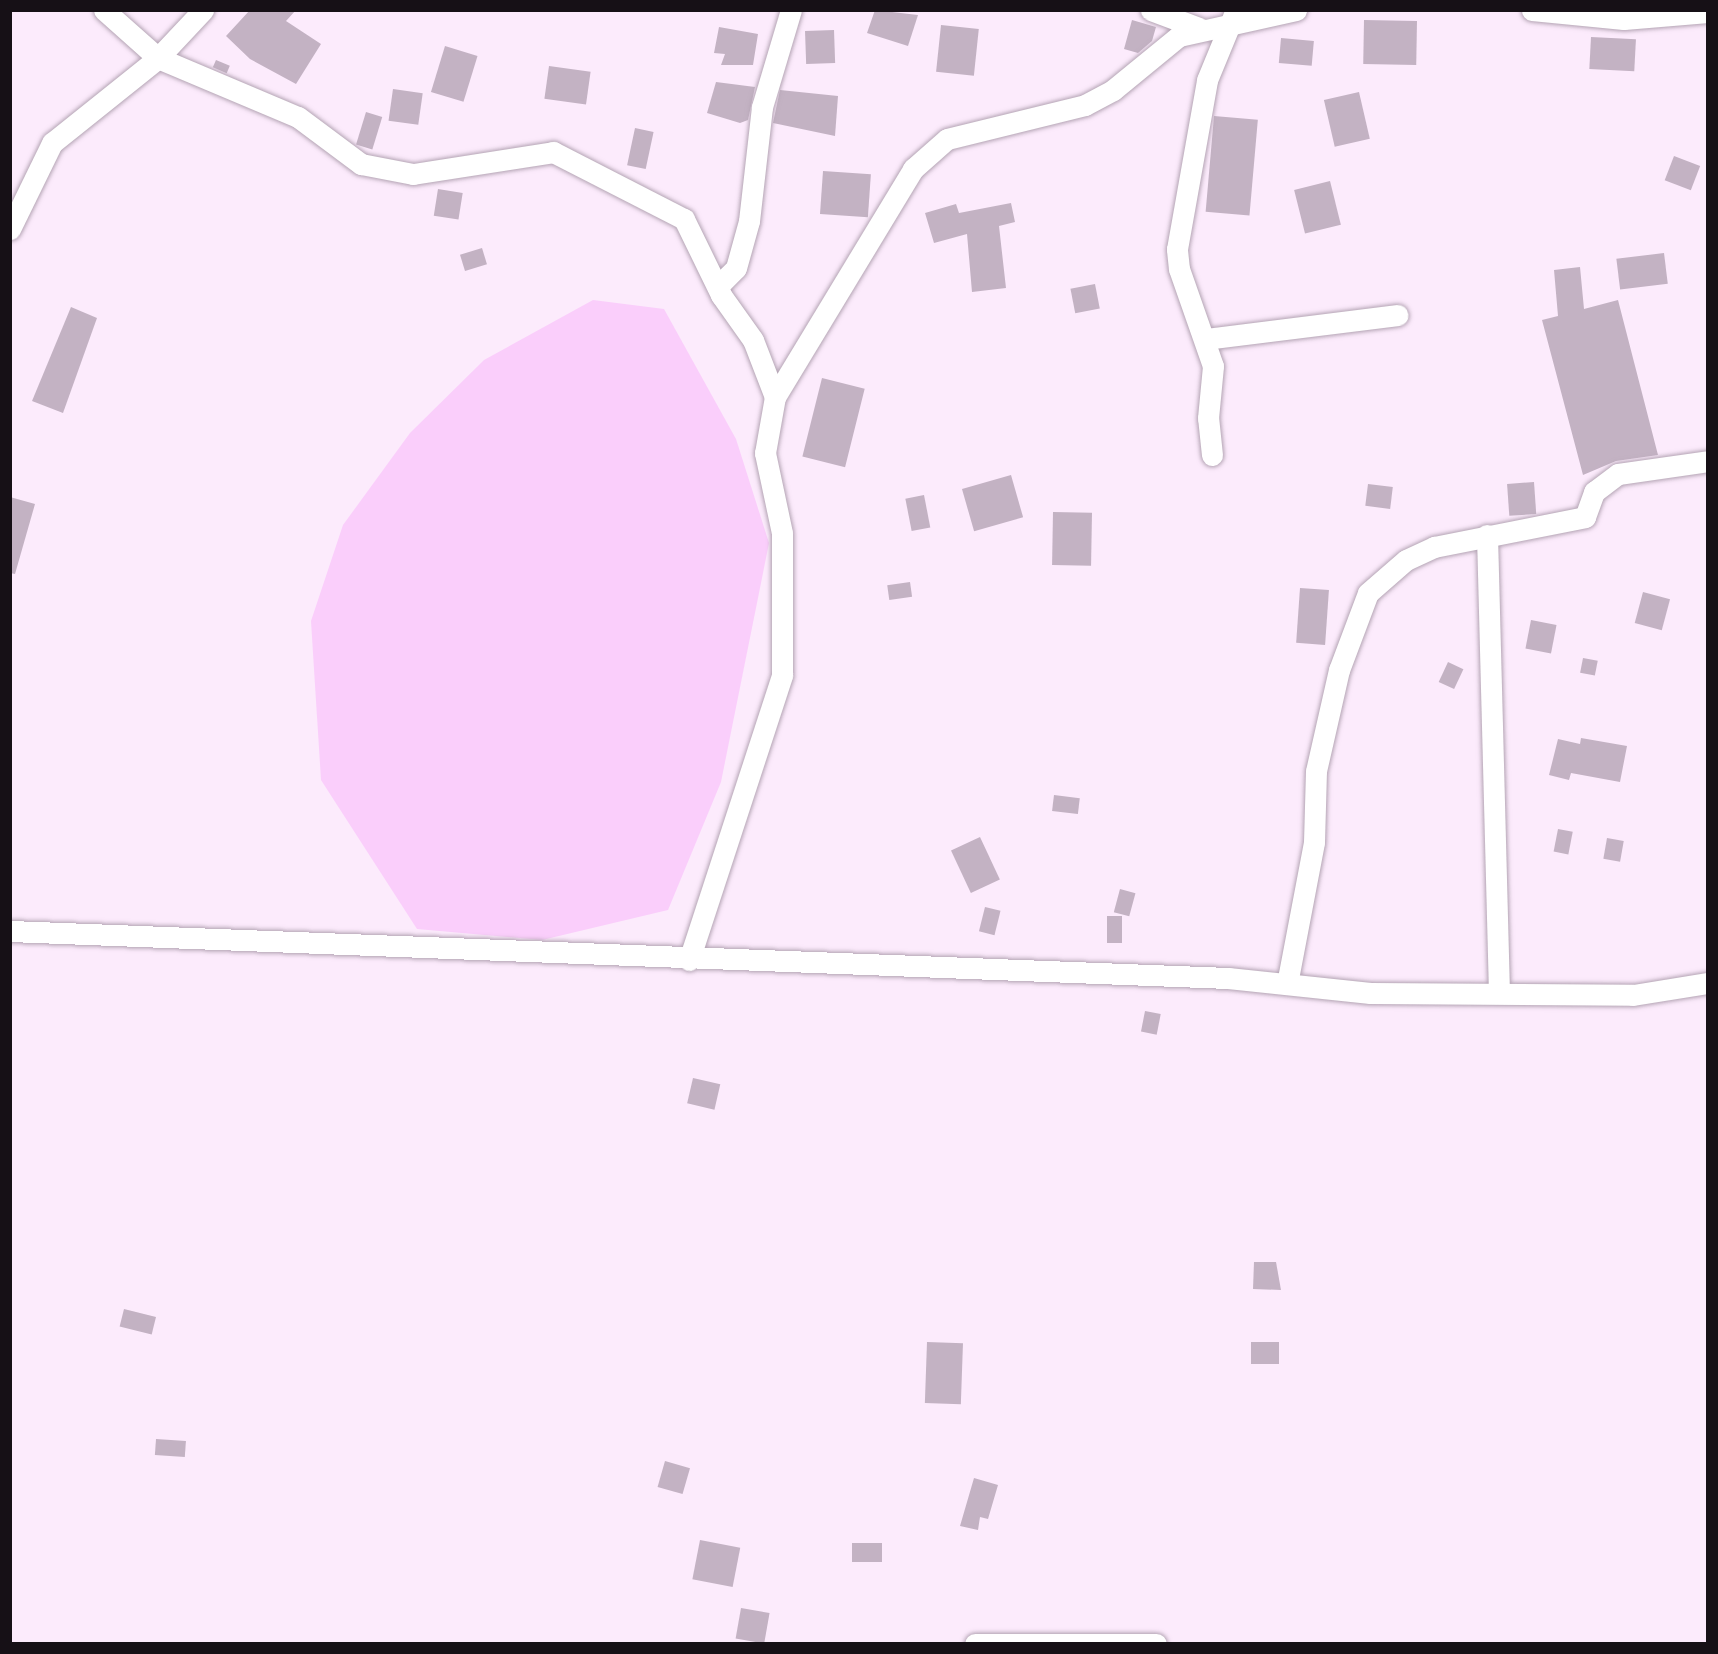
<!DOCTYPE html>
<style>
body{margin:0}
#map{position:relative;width:1718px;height:1654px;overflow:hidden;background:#fcebfc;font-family:Karla,sans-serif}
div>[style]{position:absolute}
.green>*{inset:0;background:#facefb}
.building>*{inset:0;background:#c3b2c3;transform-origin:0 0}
.roads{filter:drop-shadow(0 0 2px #b4a4b4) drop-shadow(0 0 2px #b4a4b4)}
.street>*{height:21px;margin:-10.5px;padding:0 10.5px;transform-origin:10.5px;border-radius:10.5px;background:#fff}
span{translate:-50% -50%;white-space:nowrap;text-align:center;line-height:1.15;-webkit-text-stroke:5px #fff;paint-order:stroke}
.frame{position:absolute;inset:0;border:12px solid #161016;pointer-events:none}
</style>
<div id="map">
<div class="green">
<i style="clip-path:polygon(593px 300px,664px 309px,736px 439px,769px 543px,721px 782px,668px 910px,542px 940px,417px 929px,321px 780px,311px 621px,343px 525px,410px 433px,484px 360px)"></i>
</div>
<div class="building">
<i style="clip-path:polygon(250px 10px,296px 10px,286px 21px,321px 44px,296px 84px,250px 59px,226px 36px)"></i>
<i style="clip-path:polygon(875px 10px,918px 15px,908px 46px,867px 33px)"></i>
<i style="clip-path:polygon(1132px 20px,1156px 27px,1152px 41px,1138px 53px,1124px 49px)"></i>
<i style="left:1364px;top:20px;width:53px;height:44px;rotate:1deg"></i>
<i style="left:941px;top:25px;width:38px;height:47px;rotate:6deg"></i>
<i style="clip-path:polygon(719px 27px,758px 34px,753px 65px,721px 65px,725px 54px,714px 53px)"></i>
<i style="left:834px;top:30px;width:33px;height:29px;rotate:88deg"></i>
<i style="left:1591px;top:37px;width:45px;height:32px;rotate:3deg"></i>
<i style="left:1281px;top:38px;width:33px;height:25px;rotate:5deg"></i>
<i style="left:445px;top:46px;width:34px;height:48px;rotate:17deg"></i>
<i style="left:216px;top:60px;width:15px;height:8px;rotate:23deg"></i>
<i style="left:549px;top:66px;width:42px;height:33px;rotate:8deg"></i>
<i style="clip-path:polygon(716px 82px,755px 87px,748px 120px,740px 123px,707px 113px)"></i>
<i style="left:393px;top:89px;width:30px;height:32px;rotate:8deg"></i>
<i style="clip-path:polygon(780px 90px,838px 96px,835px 136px,773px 123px)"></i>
<i style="left:1359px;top:92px;width:48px;height:36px;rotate:77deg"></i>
<i style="left:366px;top:112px;width:17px;height:34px;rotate:17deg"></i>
<i style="left:1214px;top:116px;width:44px;height:96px;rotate:5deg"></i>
<i style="left:635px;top:128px;width:19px;height:38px;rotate:12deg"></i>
<i style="left:1674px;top:156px;width:28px;height:26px;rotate:21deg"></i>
<i style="left:823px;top:171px;width:48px;height:43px;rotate:4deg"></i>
<i style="left:1330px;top:181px;width:45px;height:37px;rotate:76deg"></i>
<i style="left:438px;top:189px;width:25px;height:27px;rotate:9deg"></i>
<i style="clip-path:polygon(1011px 203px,1015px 222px,999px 226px,1006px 288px,972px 292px,967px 234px,934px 243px,925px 213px,956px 204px,959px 213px)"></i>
<i style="left:482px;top:248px;width:17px;height:23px;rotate:73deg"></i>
<i style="left:1664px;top:253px;width:31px;height:48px;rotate:83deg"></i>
<i style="clip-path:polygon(1580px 267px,1584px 309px,1618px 300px,1658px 455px,1616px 461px,1583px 475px,1542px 320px,1558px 316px,1554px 270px)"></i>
<i style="left:1095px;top:284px;width:25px;height:25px;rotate:79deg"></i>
<i style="clip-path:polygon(71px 307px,97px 318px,63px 413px,32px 401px)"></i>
<i style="left:822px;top:378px;width:44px;height:81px;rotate:14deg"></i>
<i style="left:1011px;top:475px;width:44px;height:51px;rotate:74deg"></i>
<i style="left:1534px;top:482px;width:32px;height:27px;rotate:86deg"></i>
<i style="left:1368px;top:484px;width:25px;height:22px;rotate:7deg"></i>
<i style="left:924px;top:495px;width:33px;height:19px;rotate:79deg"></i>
<i style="clip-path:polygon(10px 497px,35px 504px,15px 574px,10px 573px)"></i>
<i style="left:1053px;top:512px;width:39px;height:53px;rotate:1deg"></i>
<i style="left:910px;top:582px;width:15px;height:23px;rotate:82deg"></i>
<i style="left:1300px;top:588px;width:29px;height:55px;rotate:4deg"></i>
<i style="left:1643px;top:592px;width:28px;height:32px;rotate:15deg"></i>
<i style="left:1531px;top:620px;width:26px;height:29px;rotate:11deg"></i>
<i style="left:1583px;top:658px;width:15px;height:15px;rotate:11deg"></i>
<i style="left:1448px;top:662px;width:17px;height:22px;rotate:25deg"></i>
<i style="clip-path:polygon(1581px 738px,1627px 746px,1620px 782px,1571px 773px,1569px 780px,1549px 775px,1558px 739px,1580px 744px)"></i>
<i style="left:1054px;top:795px;width:26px;height:16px;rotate:7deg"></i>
<i style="left:1558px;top:829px;width:15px;height:23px;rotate:11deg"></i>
<i style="left:980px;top:837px;width:47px;height:32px;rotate:65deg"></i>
<i style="left:1607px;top:838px;width:17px;height:21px;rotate:10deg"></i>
<i style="left:1120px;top:889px;width:16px;height:24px;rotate:15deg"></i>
<i style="left:985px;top:907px;width:16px;height:25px;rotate:14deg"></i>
<i style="left:1107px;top:916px;width:15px;height:27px"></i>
<i style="left:1145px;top:1011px;width:16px;height:21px;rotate:11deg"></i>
<i style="left:693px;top:1078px;width:28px;height:26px;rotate:13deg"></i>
<i style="clip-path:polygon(1254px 1262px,1276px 1262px,1281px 1290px,1253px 1289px)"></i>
<i style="left:124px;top:1309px;width:33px;height:18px;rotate:14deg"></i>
<i style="left:927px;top:1342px;width:36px;height:61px;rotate:2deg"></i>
<i style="left:1251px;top:1342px;width:28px;height:22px"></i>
<i style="left:156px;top:1439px;width:30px;height:16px;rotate:4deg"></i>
<i style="left:665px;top:1461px;width:26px;height:27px;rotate:16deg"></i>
<i style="clip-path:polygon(974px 1478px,998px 1485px,988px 1519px,980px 1517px,978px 1530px,960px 1526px)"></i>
<i style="left:700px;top:1540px;width:41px;height:40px;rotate:11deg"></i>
<i style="left:882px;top:1543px;width:19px;height:30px;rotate:90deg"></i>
<i style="left:741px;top:1608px;width:29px;height:31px;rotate:10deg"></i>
</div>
<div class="roads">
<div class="street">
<i style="left:104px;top:10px;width:72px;rotate:41.6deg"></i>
<i style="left:158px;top:58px;width:152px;rotate:22.9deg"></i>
<i style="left:298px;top:117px;width:79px;rotate:36.7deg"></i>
<i style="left:361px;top:164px;width:53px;rotate:10.9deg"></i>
<i style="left:413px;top:174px;width:142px;rotate:-8.9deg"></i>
<i style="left:553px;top:152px;width:147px;rotate:27.1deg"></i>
<i style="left:684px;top:219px;width:85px;rotate:64deg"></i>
<i style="left:721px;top:295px;width:55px;rotate:54.6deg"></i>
<i style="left:753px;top:340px;width:61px;rotate:68.9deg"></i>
<i style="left:1151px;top:10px;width:51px;rotate:20.6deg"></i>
<i style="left:1532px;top:10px;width:92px;rotate:5.6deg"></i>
<i style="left:1624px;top:19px;width:84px;rotate:-4.8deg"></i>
<i style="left:10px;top:229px;width:96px;rotate:-64deg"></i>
<i style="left:52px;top:143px;width:136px;rotate:-38.7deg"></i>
<i style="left:158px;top:58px;width:66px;rotate:-46.8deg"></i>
<i style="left:718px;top:286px;width:25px;rotate:-45deg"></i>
<i style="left:736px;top:268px;width:49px;rotate:-74.5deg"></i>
<i style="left:749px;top:221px;width:115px;rotate:-83.5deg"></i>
<i style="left:762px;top:107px;width:101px;rotate:-73.4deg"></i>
<i style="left:1205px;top:339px;width:194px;rotate:-7.1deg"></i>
<i style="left:1212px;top:455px;width:37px;rotate:-96deg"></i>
<i style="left:1208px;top:418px;width:52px;rotate:-84.5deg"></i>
<i style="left:1213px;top:366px;width:103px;rotate:-109.3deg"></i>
<i style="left:1179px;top:269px;width:20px;rotate:-96deg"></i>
<i style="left:1177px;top:249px;width:172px;rotate:-79.9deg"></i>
<i style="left:1207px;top:80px;width:74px;rotate:-67.6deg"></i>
<i style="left:1487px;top:535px;width:458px;rotate:88.5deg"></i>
<i style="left:10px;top:931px;width:1219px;rotate:2.21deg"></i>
<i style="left:1228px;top:978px;width:143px;rotate:6deg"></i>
<i style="left:1370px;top:993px;width:263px;rotate:0.4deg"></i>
<i style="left:1633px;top:995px;width:76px;rotate:-9.1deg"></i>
<i style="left:689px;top:960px;width:300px;rotate:-71.9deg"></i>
<i style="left:782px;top:675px;width:142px;rotate:-90deg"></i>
<i style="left:782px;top:533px;width:82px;rotate:-102deg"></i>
<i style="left:765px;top:453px;width:57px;rotate:-79.9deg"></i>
<i style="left:775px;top:397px;width:267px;rotate:-58.8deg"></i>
<i style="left:913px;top:169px;width:45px;rotate:-41.4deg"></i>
<i style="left:947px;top:139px;width:142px;rotate:-13.8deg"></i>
<i style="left:1085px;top:105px;width:32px;rotate:-28deg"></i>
<i style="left:1113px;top:90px;width:85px;rotate:-39.3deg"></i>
<i style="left:1179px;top:36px;width:120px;rotate:-12.5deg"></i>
<i style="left:1287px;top:984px;width:145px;rotate:-79.2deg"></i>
<i style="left:1314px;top:842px;width:71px;rotate:-88.4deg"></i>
<i style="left:1316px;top:771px;width:104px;rotate:-77.2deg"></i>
<i style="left:1339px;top:670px;width:82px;rotate:-69.4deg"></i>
<i style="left:1368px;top:593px;width:50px;rotate:-41deg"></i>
<i style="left:1406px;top:560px;width:31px;rotate:-25deg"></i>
<i style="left:1434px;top:547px;width:154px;rotate:-11.2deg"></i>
<i style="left:1585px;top:517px;width:27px;rotate:-70deg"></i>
<i style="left:1594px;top:492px;width:30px;rotate:-37deg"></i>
<i style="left:1618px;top:474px;width:91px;rotate:-8.2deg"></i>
<i style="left:975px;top:1644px;width:181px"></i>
</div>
</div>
<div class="frame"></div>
</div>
